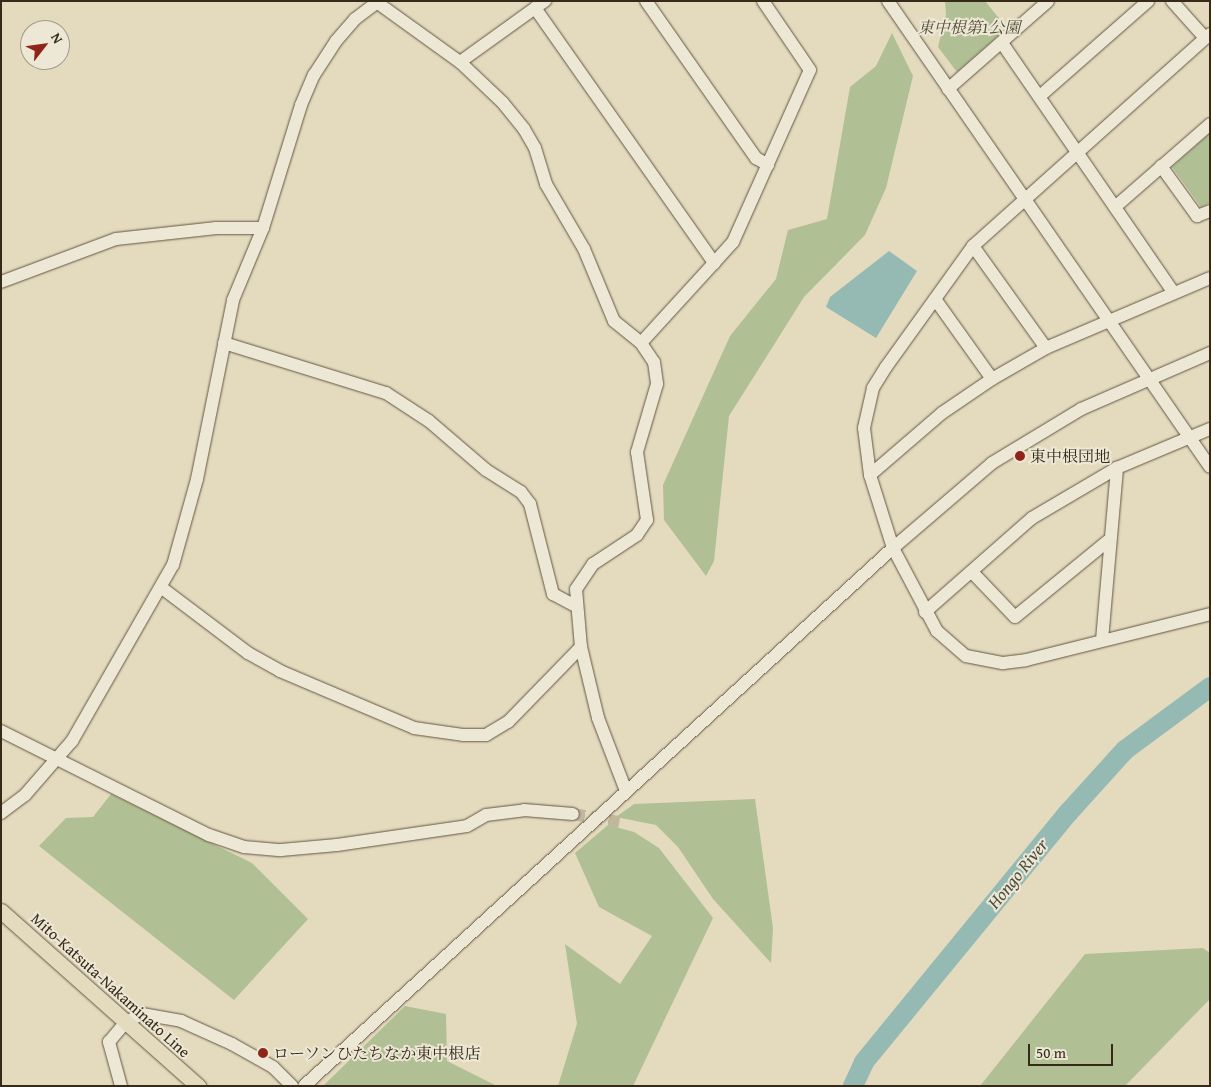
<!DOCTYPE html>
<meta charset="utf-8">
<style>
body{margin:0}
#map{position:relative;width:1211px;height:1087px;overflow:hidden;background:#e4dabe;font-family:"Gentium Book Plus","Noto Serif JP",serif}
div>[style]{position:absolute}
.green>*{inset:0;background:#b0c094}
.water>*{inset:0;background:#95bab4}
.river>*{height:20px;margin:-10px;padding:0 10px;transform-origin:10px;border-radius:10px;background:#95bab4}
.minor-tunnel>*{height:12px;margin-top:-6px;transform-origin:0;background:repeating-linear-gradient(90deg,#c1b79d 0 12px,transparent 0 18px)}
.roads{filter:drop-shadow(0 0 1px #625642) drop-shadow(0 0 1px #625642)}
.minor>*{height:12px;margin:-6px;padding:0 6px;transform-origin:6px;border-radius:6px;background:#ede7d5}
.major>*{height:15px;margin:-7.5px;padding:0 7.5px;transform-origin:7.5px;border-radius:7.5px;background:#e4dabe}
.dots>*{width:14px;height:14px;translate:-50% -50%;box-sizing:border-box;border:2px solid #ede7d5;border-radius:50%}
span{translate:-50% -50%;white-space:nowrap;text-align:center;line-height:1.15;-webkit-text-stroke:4px #ede7d5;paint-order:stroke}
.park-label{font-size:16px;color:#555037;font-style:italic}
.poi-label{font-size:16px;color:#372a18}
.left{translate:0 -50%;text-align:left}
.street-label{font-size:16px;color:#372a18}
.water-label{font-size:18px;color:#4e4e3f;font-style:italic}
.frame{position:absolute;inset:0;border:2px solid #372a18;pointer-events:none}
.north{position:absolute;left:20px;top:20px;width:50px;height:50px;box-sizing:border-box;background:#ede7d5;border:1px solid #a49b89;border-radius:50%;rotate:60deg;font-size:14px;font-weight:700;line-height:20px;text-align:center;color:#372a18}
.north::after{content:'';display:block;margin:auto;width:18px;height:22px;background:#8f2418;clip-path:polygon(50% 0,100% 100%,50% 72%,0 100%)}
.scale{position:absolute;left:1028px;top:1044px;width:85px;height:22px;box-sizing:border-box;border:2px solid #372a18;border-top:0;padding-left:6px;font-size:15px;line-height:18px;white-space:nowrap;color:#372a18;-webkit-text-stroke:4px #ede7d5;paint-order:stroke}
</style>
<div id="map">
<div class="green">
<i style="clip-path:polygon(945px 1px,985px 1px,1007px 28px,957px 72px,938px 47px,946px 15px)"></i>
<i style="clip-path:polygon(892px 33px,913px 76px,886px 188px,865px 235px,804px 297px,729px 416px,714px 561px,706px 576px,664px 520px,663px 485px,730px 336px,776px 279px,788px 230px,827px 219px,850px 87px,876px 66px)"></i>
<i style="clip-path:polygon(1210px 133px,1210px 203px,1201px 207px,1172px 167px)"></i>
<i style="clip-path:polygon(111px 794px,252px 863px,308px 919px,234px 1000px,39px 846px,66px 818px,93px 817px)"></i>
<i style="clip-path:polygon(755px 799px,773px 928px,771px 963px,713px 899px,678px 847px,656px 825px,616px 817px,634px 804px)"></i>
<i style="clip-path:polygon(608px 825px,634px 832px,659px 848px,713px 918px,633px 1086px,558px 1086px,577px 1024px,565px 944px,620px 984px,652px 936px,599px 907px,575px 853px)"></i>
<i style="clip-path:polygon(1203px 948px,1210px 953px,1210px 999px,1125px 1086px,980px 1086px,1085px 954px)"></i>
<i style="clip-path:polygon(405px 1006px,446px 1014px,447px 1061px,497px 1086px,323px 1086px)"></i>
</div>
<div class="water">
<i style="clip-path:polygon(889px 251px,917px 271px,876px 338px,826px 307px,830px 297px)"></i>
</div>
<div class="river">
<i style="left:853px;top:1086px;width:26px;rotate:-65deg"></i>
<i style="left:864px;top:1062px;width:322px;rotate:-50.7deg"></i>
<i style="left:1068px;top:813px;width:85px;rotate:-47.9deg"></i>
<i style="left:1125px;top:750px;width:106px;rotate:-36.5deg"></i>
</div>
<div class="minor-tunnel">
<i style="left:573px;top:814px;width:47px;rotate:9.9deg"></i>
</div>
<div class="roads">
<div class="minor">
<i style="left:375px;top:1px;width:105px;rotate:35.7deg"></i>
<i style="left:460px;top:62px;width:59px;rotate:43.6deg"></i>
<i style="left:503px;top:103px;width:33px;rotate:51deg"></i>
<i style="left:524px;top:129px;width:22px;rotate:60deg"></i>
<i style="left:535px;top:148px;width:38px;rotate:73deg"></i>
<i style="left:546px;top:184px;width:75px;rotate:59.7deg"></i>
<i style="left:584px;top:249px;width:78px;rotate:67.4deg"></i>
<i style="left:614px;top:321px;width:35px;rotate:39deg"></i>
<i style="left:641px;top:343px;width:23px;rotate:56deg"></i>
<i style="left:654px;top:362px;width:22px;rotate:82deg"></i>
<i style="left:657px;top:384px;width:71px;rotate:106.4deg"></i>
<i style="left:637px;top:452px;width:69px;rotate:81.6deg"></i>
<i style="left:647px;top:520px;width:18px;rotate:124deg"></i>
<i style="left:637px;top:535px;width:53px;rotate:146.6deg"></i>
<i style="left:593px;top:564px;width:30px;rotate:124deg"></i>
<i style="left:576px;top:589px;width:58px;rotate:85.1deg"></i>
<i style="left:581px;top:647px;width:73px;rotate:76.5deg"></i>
<i style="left:598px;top:718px;width:78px;rotate:69deg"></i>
<i style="left:646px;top:1px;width:192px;rotate:55deg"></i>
<i style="left:756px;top:158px;width:14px;rotate:30deg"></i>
<i style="left:888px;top:1px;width:566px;rotate:55.36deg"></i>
<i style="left:1172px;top:1px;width:50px;rotate:48.3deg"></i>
<i style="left:535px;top:8px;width:312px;rotate:54.9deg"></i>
<i style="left:714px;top:263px;width:108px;rotate:132.4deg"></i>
<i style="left:1210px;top:34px;width:318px;rotate:138.2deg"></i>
<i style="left:973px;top:246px;width:149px;rotate:125.7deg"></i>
<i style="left:886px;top:367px;width:25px;rotate:122deg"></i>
<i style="left:873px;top:388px;width:41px;rotate:102.7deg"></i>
<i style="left:864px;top:428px;width:47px;rotate:82.7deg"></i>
<i style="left:870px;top:475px;width:77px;rotate:72.5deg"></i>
<i style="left:893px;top:548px;width:94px;rotate:62.1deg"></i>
<i style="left:937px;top:631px;width:38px;rotate:41deg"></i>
<i style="left:966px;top:656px;width:38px;rotate:11deg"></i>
<i style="left:1003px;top:663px;width:23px;rotate:-7deg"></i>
<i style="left:1026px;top:660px;width:190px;rotate:-14deg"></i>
<i style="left:1002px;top:43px;width:303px;rotate:55.5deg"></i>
<i style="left:460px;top:62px;width:105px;rotate:-35.7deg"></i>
<i style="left:948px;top:89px;width:133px;rotate:-41.3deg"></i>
<i style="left:1040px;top:96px;width:144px;rotate:-41.3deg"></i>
<i style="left:1161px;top:166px;width:62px;rotate:54.2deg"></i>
<i style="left:1197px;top:216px;width:14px;rotate:-21deg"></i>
<i style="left:1115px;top:207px;width:126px;rotate:-41.1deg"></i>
<i style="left:973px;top:246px;width:125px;rotate:54.4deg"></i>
<i style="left:714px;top:263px;width:28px;rotate:-48deg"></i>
<i style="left:733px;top:242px;width:188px;rotate:-65.9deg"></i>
<i style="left:810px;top:70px;width:83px;rotate:-124.3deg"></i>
<i style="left:1px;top:282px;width:123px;rotate:-20.5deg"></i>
<i style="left:116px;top:239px;width:101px;rotate:-6.3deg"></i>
<i style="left:216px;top:228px;width:47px"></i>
<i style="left:935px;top:299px;width:98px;rotate:54.5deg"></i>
<i style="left:224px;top:343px;width:170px;rotate:17.2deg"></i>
<i style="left:386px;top:393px;width:51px;rotate:33.1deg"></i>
<i style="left:429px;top:421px;width:75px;rotate:40.7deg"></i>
<i style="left:486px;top:470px;width:41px;rotate:32.2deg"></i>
<i style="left:521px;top:492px;width:15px;rotate:53deg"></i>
<i style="left:530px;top:504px;width:93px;rotate:75.7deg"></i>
<i style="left:553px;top:594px;width:26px;rotate:28deg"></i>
<i style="left:870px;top:475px;width:95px;rotate:-40.7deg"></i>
<i style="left:942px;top:413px;width:60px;rotate:-34.2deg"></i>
<i style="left:992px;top:379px;width:62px;rotate:-29.9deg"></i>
<i style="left:1046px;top:348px;width:178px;rotate:-23.1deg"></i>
<i style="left:972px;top:572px;width:62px;rotate:46.3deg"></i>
<i style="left:1015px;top:617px;width:120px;rotate:-39.3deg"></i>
<i style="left:162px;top:588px;width:108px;rotate:37.1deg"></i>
<i style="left:248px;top:653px;width:37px;rotate:29deg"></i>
<i style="left:280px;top:671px;width:146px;rotate:23deg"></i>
<i style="left:414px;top:728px;width:49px;rotate:8.1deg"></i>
<i style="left:463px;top:735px;width:23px"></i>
<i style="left:486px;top:735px;width:26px;rotate:-31deg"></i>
<i style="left:508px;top:722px;width:105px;rotate:-45.8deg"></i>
<i style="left:925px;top:612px;width:142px;rotate:-41.3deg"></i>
<i style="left:1032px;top:518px;width:99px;rotate:-30.5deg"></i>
<i style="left:1117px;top:468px;width:101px;rotate:-22.8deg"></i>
<i style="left:1102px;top:640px;width:173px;rotate:-85deg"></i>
<i style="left:1px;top:731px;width:233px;rotate:26.6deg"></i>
<i style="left:209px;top:835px;width:37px;rotate:19deg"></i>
<i style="left:244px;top:847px;width:37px;rotate:5deg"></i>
<i style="left:281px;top:850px;width:56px;rotate:-5.1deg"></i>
<i style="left:337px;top:845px;width:131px;rotate:-8.3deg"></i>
<i style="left:467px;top:826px;width:22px;rotate:-30deg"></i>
<i style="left:486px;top:815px;width:38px;rotate:-7deg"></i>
<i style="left:524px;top:810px;width:49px;rotate:4.7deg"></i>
<i style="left:1px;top:813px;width:30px;rotate:-37deg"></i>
<i style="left:25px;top:795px;width:72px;rotate:-49deg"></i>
<i style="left:72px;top:741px;width:203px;rotate:-60.2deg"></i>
<i style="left:173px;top:565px;width:89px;rotate:-74.4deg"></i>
<i style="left:197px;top:479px;width:183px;rotate:-78.6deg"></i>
<i style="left:233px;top:300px;width:78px;rotate:-67.4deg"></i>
<i style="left:263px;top:228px;width:129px;rotate:-72.8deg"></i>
<i style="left:301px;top:105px;width:33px;rotate:-67deg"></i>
<i style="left:314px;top:75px;width:40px;rotate:-57.1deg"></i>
<i style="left:336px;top:41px;width:29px;rotate:-49deg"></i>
<i style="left:355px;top:19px;width:30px;rotate:-37deg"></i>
<i style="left:121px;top:1086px;width:46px;rotate:-105.3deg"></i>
<i style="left:109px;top:1042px;width:26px;rotate:-50deg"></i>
<i style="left:126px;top:1022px;width:18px;rotate:-27deg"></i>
<i style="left:142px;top:1014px;width:40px;rotate:10deg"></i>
<i style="left:181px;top:1021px;width:56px;rotate:24.3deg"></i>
<i style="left:232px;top:1044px;width:47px;rotate:29.3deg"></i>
<i style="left:273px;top:1067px;width:27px;rotate:45deg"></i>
<i style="left:304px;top:1086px;width:798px;rotate:-42.41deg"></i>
<i style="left:893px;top:548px;width:130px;rotate:-40.6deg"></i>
<i style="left:992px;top:463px;width:104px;rotate:-31.2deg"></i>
<i style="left:1081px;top:409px;width:141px;rotate:-23.5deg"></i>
</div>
<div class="major">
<i style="left:1px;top:911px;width:264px;rotate:41.6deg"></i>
</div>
</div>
<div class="dots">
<i style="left:1020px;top:456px;background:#8f2418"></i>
<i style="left:263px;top:1053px;background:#8f2418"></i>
</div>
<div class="park-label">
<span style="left:969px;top:27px">東中根第1公園</span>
</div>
<div class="poi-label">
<span class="left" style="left:1030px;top:456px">東中根団地</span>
<span class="left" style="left:273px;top:1053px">ローソンひたちなか東中根店</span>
</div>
<div class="street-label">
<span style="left:111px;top:985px;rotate:42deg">Mito-Katsuta-Nakaminato Line</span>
</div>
<div class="water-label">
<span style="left:1018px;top:874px;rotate:-51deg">Hongo River</span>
</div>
<div class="frame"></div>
<div class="north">N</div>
<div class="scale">50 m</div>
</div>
